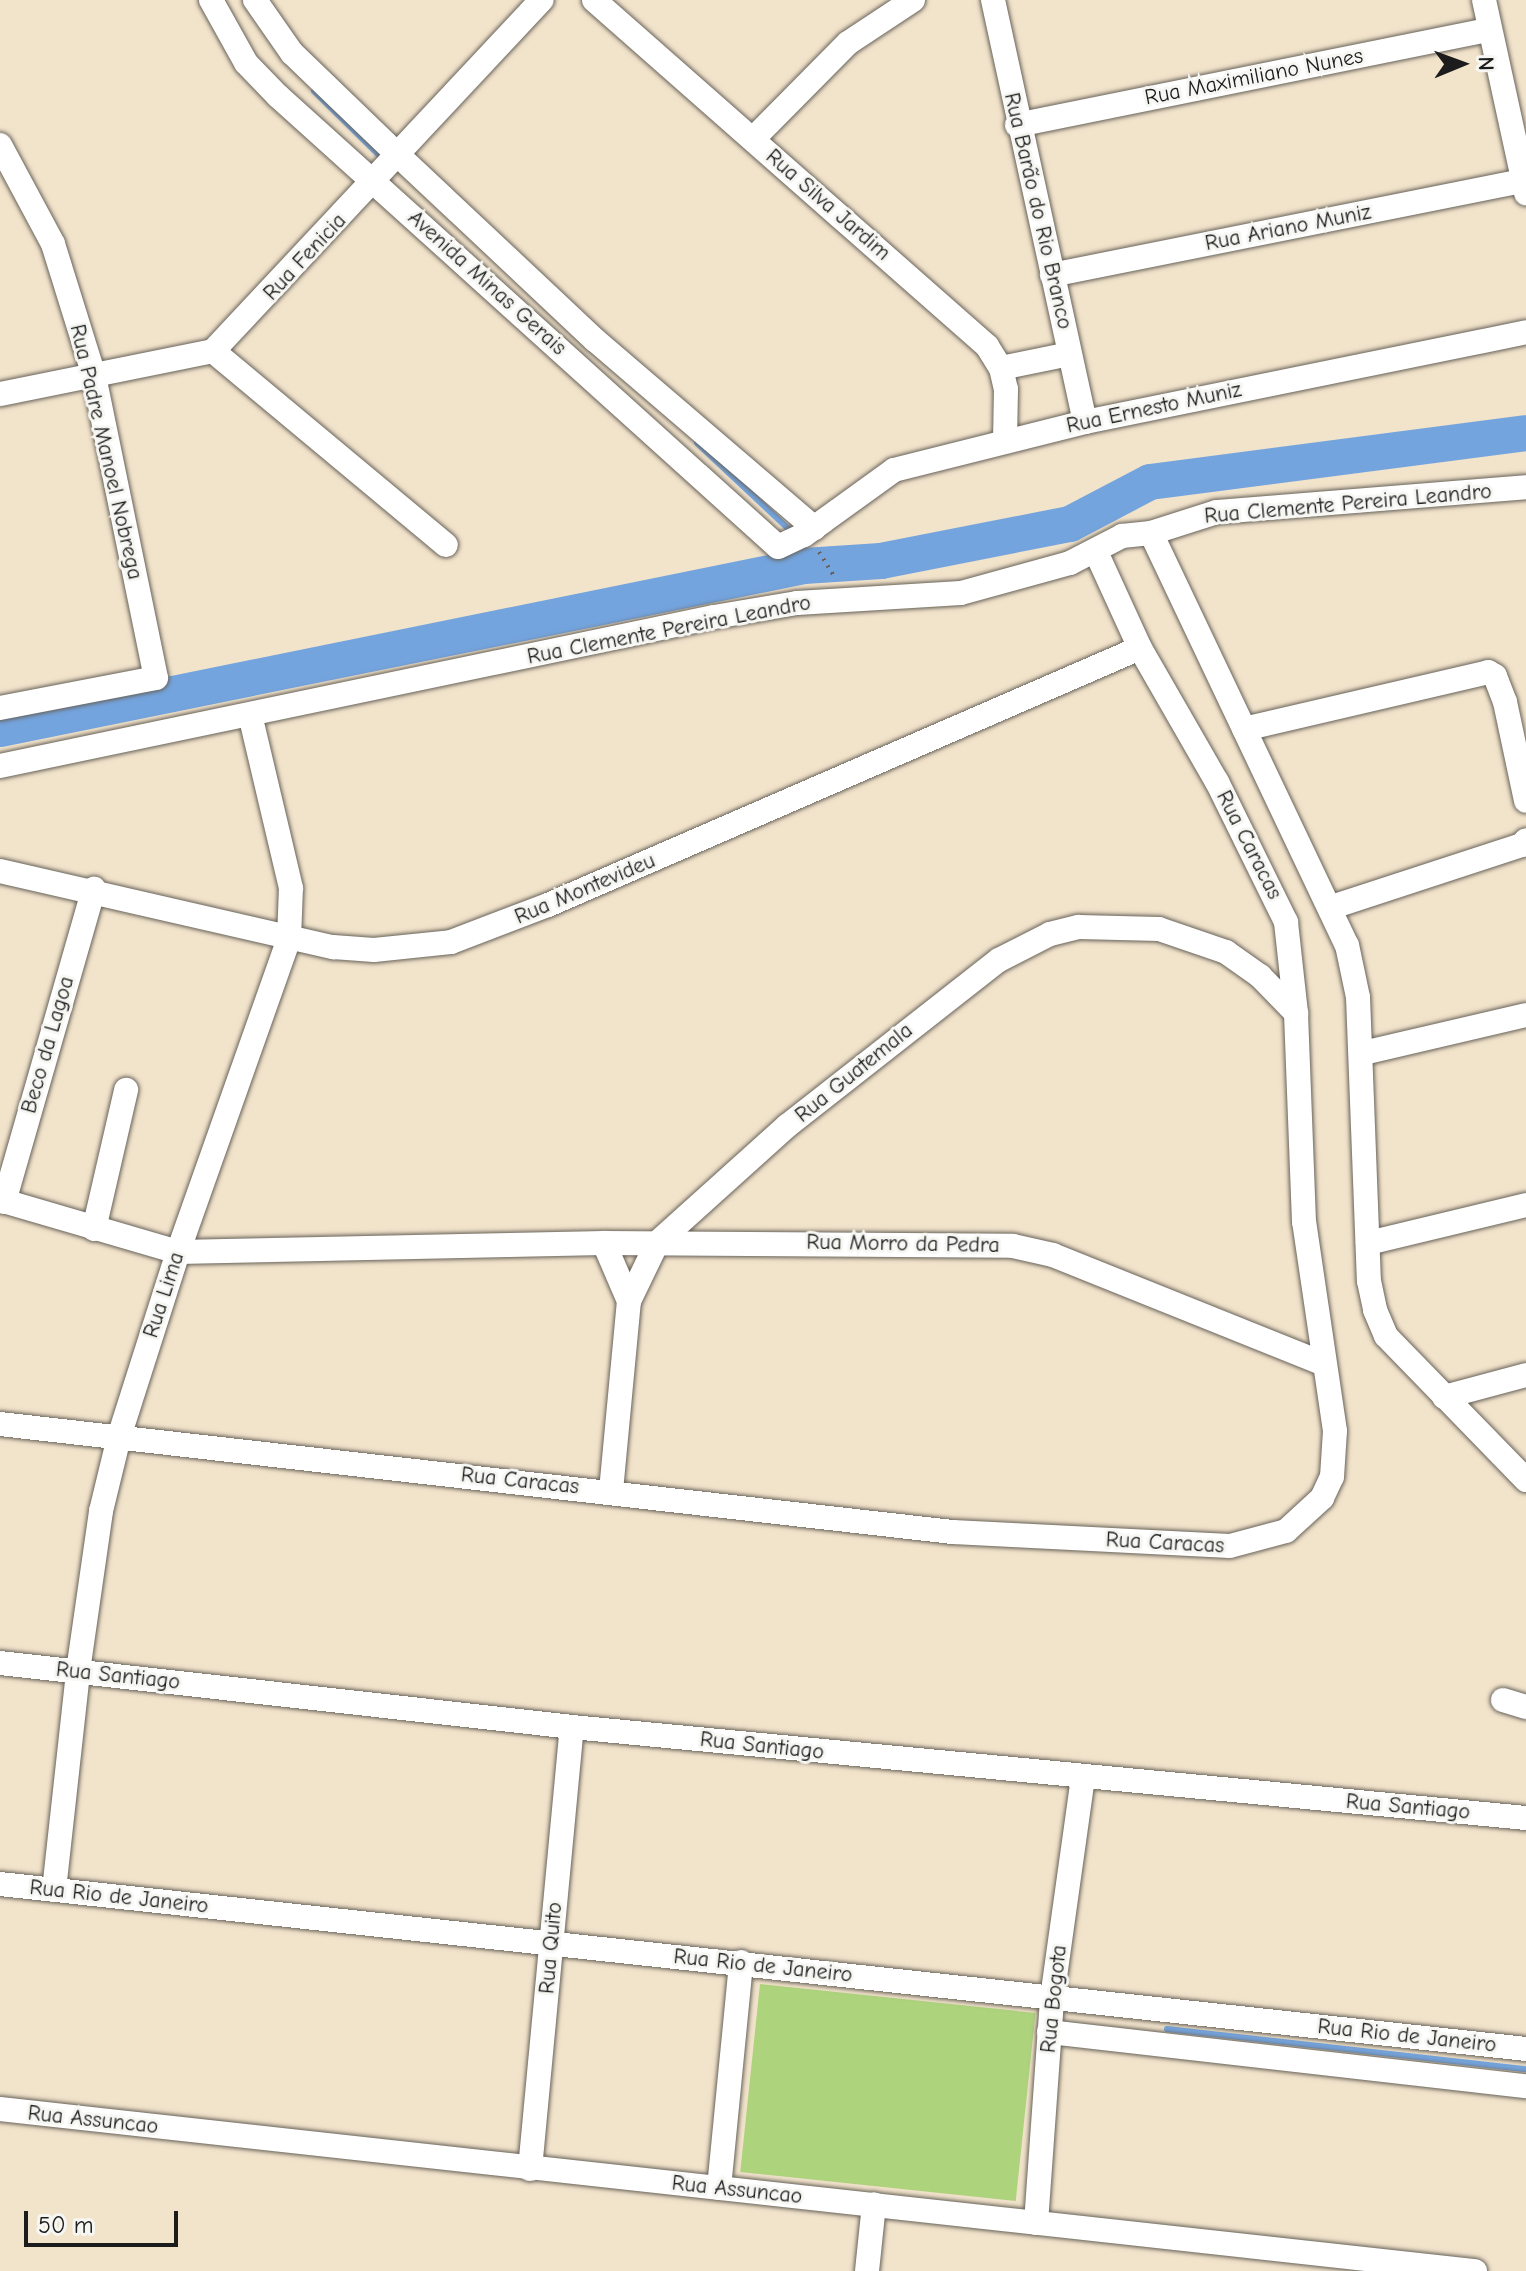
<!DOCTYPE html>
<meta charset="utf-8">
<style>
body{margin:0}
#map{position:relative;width:1526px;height:2271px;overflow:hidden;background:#f2e3cb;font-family:"Comic Neue",sans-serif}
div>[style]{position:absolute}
.green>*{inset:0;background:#aed37d;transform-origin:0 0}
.stream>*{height:6px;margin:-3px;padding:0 3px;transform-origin:3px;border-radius:3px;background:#74a4de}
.river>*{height:36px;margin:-18px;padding:0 18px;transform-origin:18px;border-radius:18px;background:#74a4de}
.path>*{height:4px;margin-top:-2px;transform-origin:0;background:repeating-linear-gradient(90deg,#676259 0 2px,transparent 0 8px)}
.roads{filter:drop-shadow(0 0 2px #676259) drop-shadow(0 0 2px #676259)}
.street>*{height:24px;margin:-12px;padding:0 12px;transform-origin:12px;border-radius:12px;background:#fff}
span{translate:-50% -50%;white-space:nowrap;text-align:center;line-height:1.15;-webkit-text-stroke:6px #f6f6f2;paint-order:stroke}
.street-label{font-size:22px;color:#1c1c1c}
.north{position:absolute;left:1422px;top:24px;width:80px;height:80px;-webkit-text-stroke:6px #f6f6f2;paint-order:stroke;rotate:89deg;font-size:22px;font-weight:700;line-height:32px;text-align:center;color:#1c1c1c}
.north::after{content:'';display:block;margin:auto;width:28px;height:36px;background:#1c1c1c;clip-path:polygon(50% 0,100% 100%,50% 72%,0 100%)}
.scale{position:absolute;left:24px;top:2211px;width:154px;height:36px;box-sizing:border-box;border:4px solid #1c1c1c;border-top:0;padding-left:10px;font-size:24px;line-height:28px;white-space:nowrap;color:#1c1c1c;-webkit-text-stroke:6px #f6f6f2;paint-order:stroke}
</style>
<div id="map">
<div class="green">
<i style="left:760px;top:1984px;width:277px;height:189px;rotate:6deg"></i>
</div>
<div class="stream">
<i style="left:314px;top:91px;width:97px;rotate:44.6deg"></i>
<i style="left:697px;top:443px;width:132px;rotate:43.2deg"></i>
<i style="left:797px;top:544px;width:23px;rotate:72deg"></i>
<i style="left:1167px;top:2029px;width:361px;rotate:6.4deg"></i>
</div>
<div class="river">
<i style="left:0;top:729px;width:820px;rotate:-11.46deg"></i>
<i style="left:804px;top:566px;width:77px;rotate:-3.7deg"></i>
<i style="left:881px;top:561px;width:193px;rotate:-11.1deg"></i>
<i style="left:1070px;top:524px;width:90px;rotate:-27.7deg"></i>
<i style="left:1150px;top:482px;width:379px;rotate:-7.4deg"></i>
</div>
<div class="path">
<i style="left:819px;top:552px;width:31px;rotate:58deg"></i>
</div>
<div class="roads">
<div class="street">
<i style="left:211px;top:0;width:72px;rotate:60.9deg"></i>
<i style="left:246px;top:63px;width:46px;rotate:45.9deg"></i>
<i style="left:278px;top:96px;width:673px;rotate:42.05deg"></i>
<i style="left:778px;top:547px;width:29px;rotate:-25deg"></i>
<i style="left:804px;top:535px;width:111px;rotate:-35.8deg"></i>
<i style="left:894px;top:470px;width:197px;rotate:-14.1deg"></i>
<i style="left:1085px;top:422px;width:450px;rotate:-11.5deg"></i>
<i style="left:255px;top:0;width:65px;rotate:55.1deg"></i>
<i style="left:292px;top:53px;width:149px;rotate:43.9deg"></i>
<i style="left:399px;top:156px;width:269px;rotate:43.2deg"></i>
<i style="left:595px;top:340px;width:289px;rotate:40.6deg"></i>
<i style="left:594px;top:0;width:524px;rotate:41.36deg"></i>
<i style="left:987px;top:346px;width:26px;rotate:58deg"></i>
<i style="left:1001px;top:368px;width:22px;rotate:77deg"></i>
<i style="left:1006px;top:389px;width:51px;rotate:91.1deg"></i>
<i style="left:993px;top:0;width:432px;rotate:77.7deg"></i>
<i style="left:1484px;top:0;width:198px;rotate:77.7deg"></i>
<i style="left:1017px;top:125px;width:482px;rotate:-11.4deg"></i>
<i style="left:753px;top:139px;width:135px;rotate:-45.3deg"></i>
<i style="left:848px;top:43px;width:78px;rotate:-33.5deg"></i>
<i style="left:0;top:145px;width:112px;rotate:61.8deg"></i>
<i style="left:53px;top:244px;width:138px;rotate:72.7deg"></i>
<i style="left:94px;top:376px;width:308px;rotate:78.4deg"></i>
<i style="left:156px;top:678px;width:159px;rotate:169.1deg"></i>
<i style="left:1052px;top:275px;width:480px;rotate:-11.3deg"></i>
<i style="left:213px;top:351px;width:303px;rotate:39.8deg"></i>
<i style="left:1001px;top:368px;width:70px;rotate:-11.5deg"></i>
<i style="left:0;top:394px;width:217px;rotate:-11.4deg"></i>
<i style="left:213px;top:351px;width:481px;rotate:-46.9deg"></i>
<i style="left:1151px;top:533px;width:456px;rotate:64.6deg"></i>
<i style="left:1347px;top:945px;width:53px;rotate:78.1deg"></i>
<i style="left:1358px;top:997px;width:284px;rotate:87.8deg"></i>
<i style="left:1369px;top:1281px;width:30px;rotate:78deg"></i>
<i style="left:1375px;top:1310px;width:28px;rotate:67deg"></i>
<i style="left:1386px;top:1336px;width:201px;rotate:45.8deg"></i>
<i style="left:1244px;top:729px;width:251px;rotate:-13.1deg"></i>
<i style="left:1488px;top:672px;width:8px;rotate:30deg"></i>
<i style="left:1495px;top:676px;width:28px;rotate:69deg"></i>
<i style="left:1505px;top:702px;width:101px;rotate:78deg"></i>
<i style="left:0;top:766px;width:729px;rotate:-11.79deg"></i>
<i style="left:714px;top:617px;width:84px;rotate:-9.6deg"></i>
<i style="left:797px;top:603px;width:164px;rotate:-3.5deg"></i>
<i style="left:961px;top:593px;width:113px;rotate:-15.4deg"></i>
<i style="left:1070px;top:563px;width:59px;rotate:-27.4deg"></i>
<i style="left:1122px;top:536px;width:29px;rotate:-6deg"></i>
<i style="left:1151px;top:533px;width:69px;rotate:-17.7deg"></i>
<i style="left:1217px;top:512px;width:310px;rotate:-4.6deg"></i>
<i style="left:0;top:871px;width:342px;rotate:12.9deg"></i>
<i style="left:333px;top:947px;width:41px;rotate:4.2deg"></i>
<i style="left:374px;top:950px;width:77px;rotate:-5.9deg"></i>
<i style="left:451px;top:942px;width:104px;rotate:-20.9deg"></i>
<i style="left:548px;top:905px;width:645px;rotate:-23.47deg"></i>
<i style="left:1332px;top:907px;width:200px;rotate:-18.1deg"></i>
<i style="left:1522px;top:845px;width:6px;rotate:-51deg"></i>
<i style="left:1363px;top:1053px;width:167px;rotate:-13.1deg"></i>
<i style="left:0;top:1200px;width:185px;rotate:16.3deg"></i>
<i style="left:178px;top:1252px;width:426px;rotate:-1.2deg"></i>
<i style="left:604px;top:1243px;width:409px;rotate:0.4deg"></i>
<i style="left:1013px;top:1246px;width:41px;rotate:12.7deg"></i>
<i style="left:1053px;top:1255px;width:292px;rotate:21.9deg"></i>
<i style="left:4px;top:1202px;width:326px;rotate:-74deg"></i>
<i style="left:94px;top:1229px;width:143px;rotate:-77deg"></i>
<i style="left:604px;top:1243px;width:63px;rotate:66.7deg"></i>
<i style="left:1368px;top:1243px;width:163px;rotate:-13.5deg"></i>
<i style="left:1444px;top:1397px;width:85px;rotate:-15deg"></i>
<i style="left:0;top:1424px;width:959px;rotate:6.47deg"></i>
<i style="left:953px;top:1532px;width:277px;rotate:2.9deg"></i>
<i style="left:1230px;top:1546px;width:58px;rotate:-15deg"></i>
<i style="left:1286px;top:1531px;width:49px;rotate:-42.5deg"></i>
<i style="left:1322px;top:1498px;width:23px;rotate:-65deg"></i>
<i style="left:1332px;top:1477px;width:46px;rotate:-86.3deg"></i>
<i style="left:1335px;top:1431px;width:211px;rotate:-98.4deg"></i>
<i style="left:1304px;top:1222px;width:209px;rotate:-92.2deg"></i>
<i style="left:1296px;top:1013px;width:92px;rotate:-96.3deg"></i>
<i style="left:1286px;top:922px;width:156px;rotate:-116.2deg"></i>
<i style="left:1217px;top:782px;width:155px;rotate:-119.9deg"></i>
<i style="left:1140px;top:648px;width:106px;rotate:-114.6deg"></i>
<i style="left:611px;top:1491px;width:191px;rotate:-84.6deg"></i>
<i style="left:629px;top:1301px;width:64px;rotate:-64.2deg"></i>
<i style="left:657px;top:1243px;width:175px;rotate:-42deg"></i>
<i style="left:787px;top:1126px;width:269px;rotate:-38.1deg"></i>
<i style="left:999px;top:960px;width:57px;rotate:-27deg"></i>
<i style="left:1050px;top:934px;width:30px;rotate:-14deg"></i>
<i style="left:1079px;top:927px;width:80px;rotate:1.4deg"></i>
<i style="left:1159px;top:929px;width:71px;rotate:18.9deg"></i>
<i style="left:1226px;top:952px;width:42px;rotate:35.2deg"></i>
<i style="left:1260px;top:976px;width:52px;rotate:45.8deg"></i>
<i style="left:0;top:1663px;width:576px;rotate:6.38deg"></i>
<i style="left:572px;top:1727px;width:958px;rotate:5.45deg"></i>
<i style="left:1503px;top:1700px;width:24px;rotate:17deg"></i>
<i style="left:0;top:1884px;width:1535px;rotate:6.17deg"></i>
<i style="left:54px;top:1890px;width:220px;rotate:-83.7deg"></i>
<i style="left:78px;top:1671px;width:162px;rotate:-81.8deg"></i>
<i style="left:101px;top:1511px;width:76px;rotate:-76.3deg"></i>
<i style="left:119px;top:1437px;width:194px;rotate:-72.3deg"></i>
<i style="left:178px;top:1252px;width:332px;rotate:-70.5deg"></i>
<i style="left:289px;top:939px;width:51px;rotate:-87.8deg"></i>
<i style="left:291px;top:888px;width:178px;rotate:-103.3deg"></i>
<i style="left:1049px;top:2032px;width:480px;rotate:6.5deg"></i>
<i style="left:0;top:2109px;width:1484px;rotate:6.27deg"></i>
<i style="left:530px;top:2169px;width:444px;rotate:-84.6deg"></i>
<i style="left:719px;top:2188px;width:227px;rotate:-84.4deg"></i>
<i style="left:1036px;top:2223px;width:226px;rotate:-85.9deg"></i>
<i style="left:1052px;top:1998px;width:222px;rotate:-82deg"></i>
<i style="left:867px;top:2271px;width:67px;rotate:-84deg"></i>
</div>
</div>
<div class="street-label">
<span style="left:1254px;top:77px;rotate:-11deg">Rua Maximiliano Nunes</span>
<span style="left:828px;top:205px;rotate:41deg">Rua Silva Jardim</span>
<span style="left:1038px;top:211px;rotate:77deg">Rua Barão do Rio Branco</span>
<span style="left:1288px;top:228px;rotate:-11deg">Rua Ariano Muniz</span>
<span style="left:305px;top:257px;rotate:-47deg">Rua Fenicia</span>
<span style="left:487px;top:283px;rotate:42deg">Avenida Minas Gerais</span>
<span style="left:1154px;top:408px;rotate:-12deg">Rua Ernesto Muniz</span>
<span style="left:106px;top:452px;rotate:77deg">Rua Padre Manoel Nobrega</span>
<span style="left:1348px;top:504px;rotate:-5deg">Rua Clemente Pereira Leandro</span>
<span style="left:669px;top:630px;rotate:-11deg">Rua Clemente Pereira Leandro</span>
<span style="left:1249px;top:845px;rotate:63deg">Rua Caracas</span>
<span style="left:585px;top:889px;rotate:-23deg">Rua Montevideu</span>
<span style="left:48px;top:1045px;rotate:-74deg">Beco da Lagoa</span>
<span style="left:854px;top:1073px;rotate:-39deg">Rua Guatemala</span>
<span style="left:903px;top:1244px;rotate:1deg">Rua Morro da Pedra</span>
<span style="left:164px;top:1295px;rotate:-72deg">Rua Lima</span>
<span style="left:520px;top:1481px;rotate:6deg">Rua Caracas</span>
<span style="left:1165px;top:1543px;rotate:3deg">Rua Caracas</span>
<span style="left:118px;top:1676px;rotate:6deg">Rua Santiago</span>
<span style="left:762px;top:1746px;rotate:6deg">Rua Santiago</span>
<span style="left:1408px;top:1807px;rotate:5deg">Rua Santiago</span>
<span style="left:119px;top:1897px;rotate:6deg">Rua Rio de Janeiro</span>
<span style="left:551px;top:1948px;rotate:-85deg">Rua Quito</span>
<span style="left:763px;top:1966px;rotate:6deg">Rua Rio de Janeiro</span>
<span style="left:1054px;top:1999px;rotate:-84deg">Rua Bogota</span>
<span style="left:1407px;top:2036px;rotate:6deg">Rua Rio de Janeiro</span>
<span style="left:93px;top:2120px;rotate:6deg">Rua Assuncao</span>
<span style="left:737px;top:2190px;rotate:6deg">Rua Assuncao</span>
</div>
<div class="north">N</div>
<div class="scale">50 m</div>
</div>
